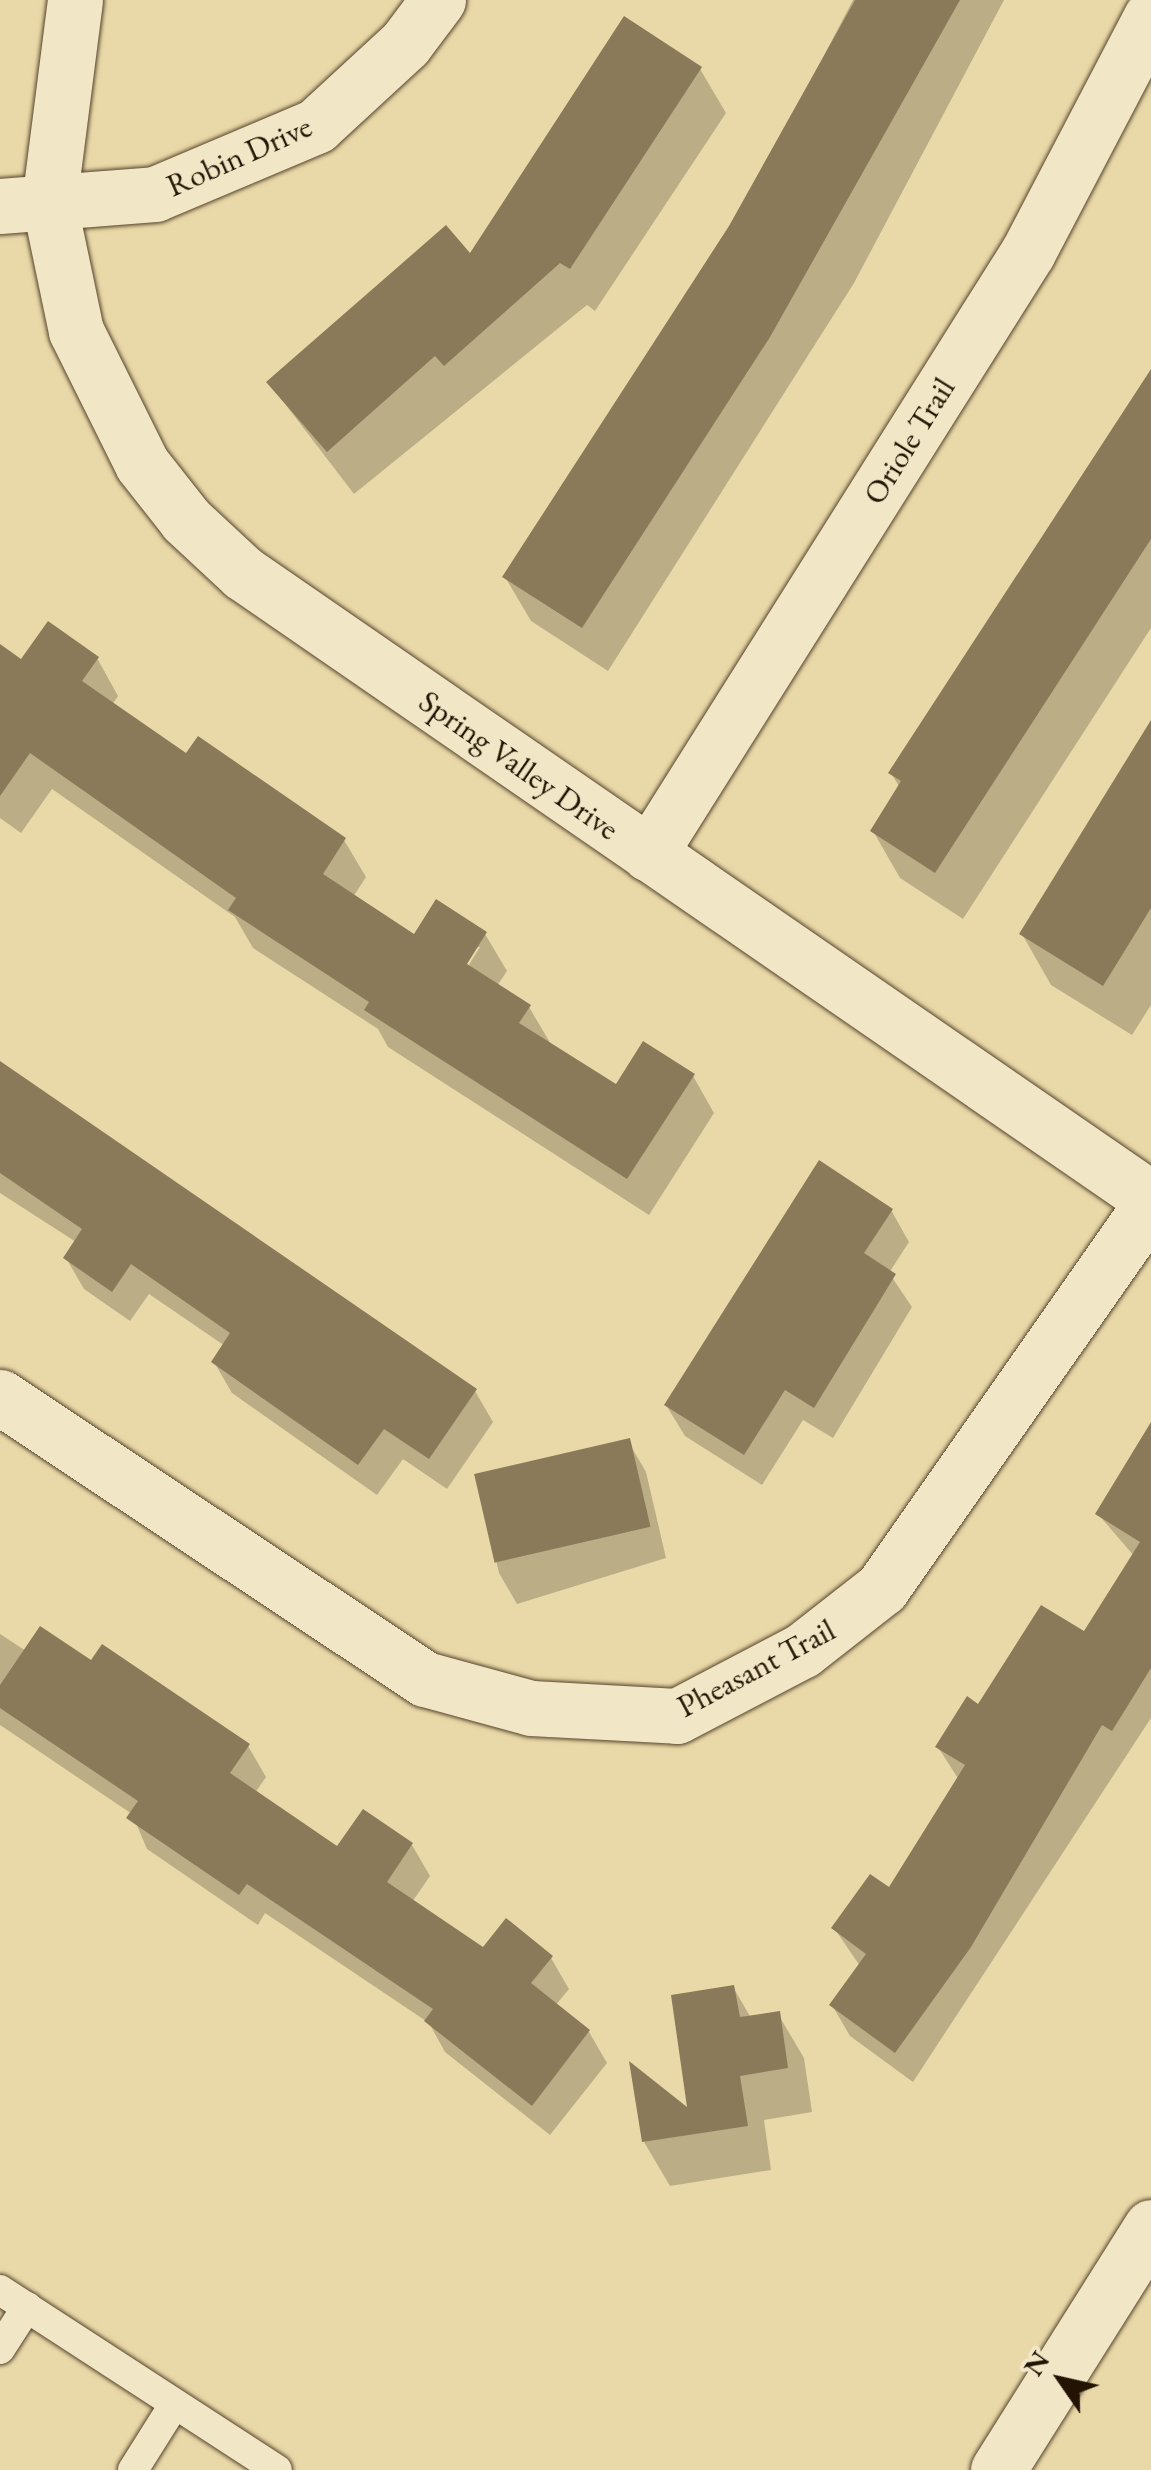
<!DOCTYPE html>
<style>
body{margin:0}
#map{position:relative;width:1151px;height:2470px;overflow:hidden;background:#ead9a8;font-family:"EB Garamond",serif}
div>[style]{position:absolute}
.shadow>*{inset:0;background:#0003}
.building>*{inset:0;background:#8a7a59;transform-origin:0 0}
.roads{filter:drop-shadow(0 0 2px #55442c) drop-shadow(0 0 2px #55442c)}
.service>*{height:30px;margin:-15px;padding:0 15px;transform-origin:15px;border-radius:15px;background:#f1e6c6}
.minor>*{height:55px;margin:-27.5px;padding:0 27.5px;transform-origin:27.5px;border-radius:27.5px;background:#f1e6c6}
.tertiary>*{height:55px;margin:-27.5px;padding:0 27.5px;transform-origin:27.5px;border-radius:27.5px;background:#f1e6c6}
span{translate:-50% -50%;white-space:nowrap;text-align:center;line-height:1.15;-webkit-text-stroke:8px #f1e6c6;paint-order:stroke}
.street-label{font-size:32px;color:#231303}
.north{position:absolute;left:1011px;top:2330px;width:100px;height:100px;-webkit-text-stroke:8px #f1e6c6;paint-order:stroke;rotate:304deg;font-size:28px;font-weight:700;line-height:40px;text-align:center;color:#231303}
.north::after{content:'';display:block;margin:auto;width:35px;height:45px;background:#231303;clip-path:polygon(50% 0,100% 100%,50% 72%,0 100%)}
</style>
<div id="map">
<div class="shadow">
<i style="clip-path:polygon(853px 0,1004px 0,854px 283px,608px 671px,531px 621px,505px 577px,761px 176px)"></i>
<i style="clip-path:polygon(700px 69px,726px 113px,595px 311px,587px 305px,354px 494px,269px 383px,470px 257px)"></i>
<i style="clip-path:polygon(1151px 374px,1151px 628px,963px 919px,900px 878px,873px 831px,900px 788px,891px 773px)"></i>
<i style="clip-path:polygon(evenodd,0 647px,21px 662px,97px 658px,118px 696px,112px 705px,186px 756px,344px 840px,366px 877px,353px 897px,414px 937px,485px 934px,507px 971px,497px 986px,529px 1007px,552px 1046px,616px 1087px,693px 1076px,714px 1113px,649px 1215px,388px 1047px,378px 1029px,253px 948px,235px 917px,52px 789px,21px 833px,0 818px,0 647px,474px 947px,480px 947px,462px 976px,458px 973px,474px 947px)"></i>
<i style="clip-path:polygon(1151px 730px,1151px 1005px,1132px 1035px,1051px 985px,1022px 934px)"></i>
<i style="clip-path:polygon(0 1064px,475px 1391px,493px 1422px,447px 1489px,403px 1459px,377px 1495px,232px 1393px,214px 1362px,225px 1346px,149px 1294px,130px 1321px,84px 1289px,66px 1258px,76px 1242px,0 1193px)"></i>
<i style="clip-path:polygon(891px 1210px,909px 1242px,889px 1273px,912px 1307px,833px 1438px,803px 1420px,762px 1485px,685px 1436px,666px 1405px)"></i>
<i style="clip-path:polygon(628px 1441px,646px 1472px,666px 1558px,517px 1604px,499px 1573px,477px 1476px)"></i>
<i style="clip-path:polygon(1151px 1482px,1151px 1718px,913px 2082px,850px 2036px,832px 2005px,860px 1966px,834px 1928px,890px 1891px,959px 1780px,938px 1747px,1085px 1634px,1134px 1556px,1098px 1514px)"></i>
<i style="clip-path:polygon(0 1634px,26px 1651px,92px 1663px,248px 1746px,266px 1777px,255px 1793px,338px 1850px,412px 1845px,430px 1876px,412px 1902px,484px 1950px,551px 1958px,569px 1989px,555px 2006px,589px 2032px,607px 2063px,550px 2135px,445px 2052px,429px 2023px,265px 1913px,258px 1925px,147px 1849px,132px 1814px,0 1725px)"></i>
<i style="clip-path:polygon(733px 1987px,751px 2018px,778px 2014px,804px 2058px,812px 2112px,764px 2120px,771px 2170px,670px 2186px,644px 2142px,691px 2112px)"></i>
</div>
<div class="building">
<i style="clip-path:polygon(855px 0,960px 0,770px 337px,582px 628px,502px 577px,729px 226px)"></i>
<i style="clip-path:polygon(624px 16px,702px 67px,570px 269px,560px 263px,444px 366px,435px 356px,327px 452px,266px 382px,446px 225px,470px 253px)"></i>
<i style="clip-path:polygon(1151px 369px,1151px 539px,935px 873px,870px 831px,901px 781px,888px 773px)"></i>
<i style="clip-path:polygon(48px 621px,99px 657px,82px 681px,186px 753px,198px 736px,346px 838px,323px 874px,414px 934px,436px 899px,487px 932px,467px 964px,531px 1005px,519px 1023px,616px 1084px,643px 1041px,695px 1074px,627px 1179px,364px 1010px,369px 1002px,228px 910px,236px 898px,30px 753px,0 796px,0 644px,21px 659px)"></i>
<i style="clip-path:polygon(1151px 720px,1151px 908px,1103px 986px,1019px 934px)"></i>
<i style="clip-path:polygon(0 1061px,477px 1389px,429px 1459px,384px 1429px,358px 1465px,211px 1362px,230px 1333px,131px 1264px,112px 1292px,63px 1258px,82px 1229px,0 1173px)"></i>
<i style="clip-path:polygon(819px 1160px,893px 1209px,864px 1253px,896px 1274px,814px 1408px,785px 1390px,744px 1455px,664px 1405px)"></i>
<i style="clip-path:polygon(1151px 1422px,1151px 1668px,1112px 1731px,1102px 1725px,971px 1947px,895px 2053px,829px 2005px,866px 1954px,831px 1928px,870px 1874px,889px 1887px,965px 1765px,935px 1747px,967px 1696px,978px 1704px,1041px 1605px,1084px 1631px,1140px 1542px,1095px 1514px)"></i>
<i style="left:630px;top:1438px;width:91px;height:160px;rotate:77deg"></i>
<i style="clip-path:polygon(40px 1626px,91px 1660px,102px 1644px,250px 1744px,230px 1773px,337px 1846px,363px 1809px,413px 1843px,387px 1882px,483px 1947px,506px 1918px,553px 1956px,531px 1983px,590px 2030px,532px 2106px,424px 2021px,433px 2009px,247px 1884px,239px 1895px,126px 1818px,138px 1801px,0 1708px,0 1685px)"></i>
<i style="clip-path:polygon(734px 1985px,740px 2017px,780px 2011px,788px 2068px,740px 2076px,748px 2126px,642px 2142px,629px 2061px,687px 2107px,671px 1995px)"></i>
</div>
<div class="roads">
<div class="service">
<i style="left:0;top:2290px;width:330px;rotate:33deg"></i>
<i style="left:0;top:2349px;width:50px;rotate:-57.3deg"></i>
<i style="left:133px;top:2470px;width:77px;rotate:-57.8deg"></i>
</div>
<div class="minor">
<i style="left:75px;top:0;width:204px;rotate:97.3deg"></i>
<i style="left:49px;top:202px;width:132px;rotate:78.2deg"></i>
<i style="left:76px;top:331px;width:148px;rotate:63.6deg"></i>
<i style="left:142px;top:464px;width:71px;rotate:51.8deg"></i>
<i style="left:186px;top:520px;width:78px;rotate:42.9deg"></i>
<i style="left:243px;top:573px;width:1103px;rotate:34.58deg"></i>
<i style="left:0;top:206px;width:155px;rotate:-4.4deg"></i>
<i style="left:155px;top:194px;width:175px;rotate:-22.9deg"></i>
<i style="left:316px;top:126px;width:121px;rotate:-42.7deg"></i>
<i style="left:405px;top:44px;width:55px;rotate:-53.1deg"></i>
<i style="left:649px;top:854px;width:711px;rotate:-57.81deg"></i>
<i style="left:1028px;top:252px;width:265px;rotate:-62.4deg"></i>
<i style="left:0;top:1397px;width:510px;rotate:33.57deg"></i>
<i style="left:425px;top:1679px;width:110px;rotate:15.3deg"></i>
<i style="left:531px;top:1708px;width:146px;rotate:3.1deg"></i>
<i style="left:677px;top:1716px;width:142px;rotate:-27.6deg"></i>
<i style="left:803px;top:1650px;width:100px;rotate:-38.1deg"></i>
<i style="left:882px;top:1588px;width:469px;rotate:-55deg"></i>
</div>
<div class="tertiary">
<i style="left:998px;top:2470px;width:287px;rotate:-57.8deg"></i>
</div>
</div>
<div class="street-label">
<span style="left:239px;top:156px;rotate:-24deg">Robin Drive</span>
<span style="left:909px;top:441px;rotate:-58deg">Oriole Trail</span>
<span style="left:519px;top:765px;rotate:35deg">Spring Valley Drive</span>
<span style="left:756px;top:1668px;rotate:-28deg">Pheasant Trail</span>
</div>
<div class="north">N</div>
</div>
